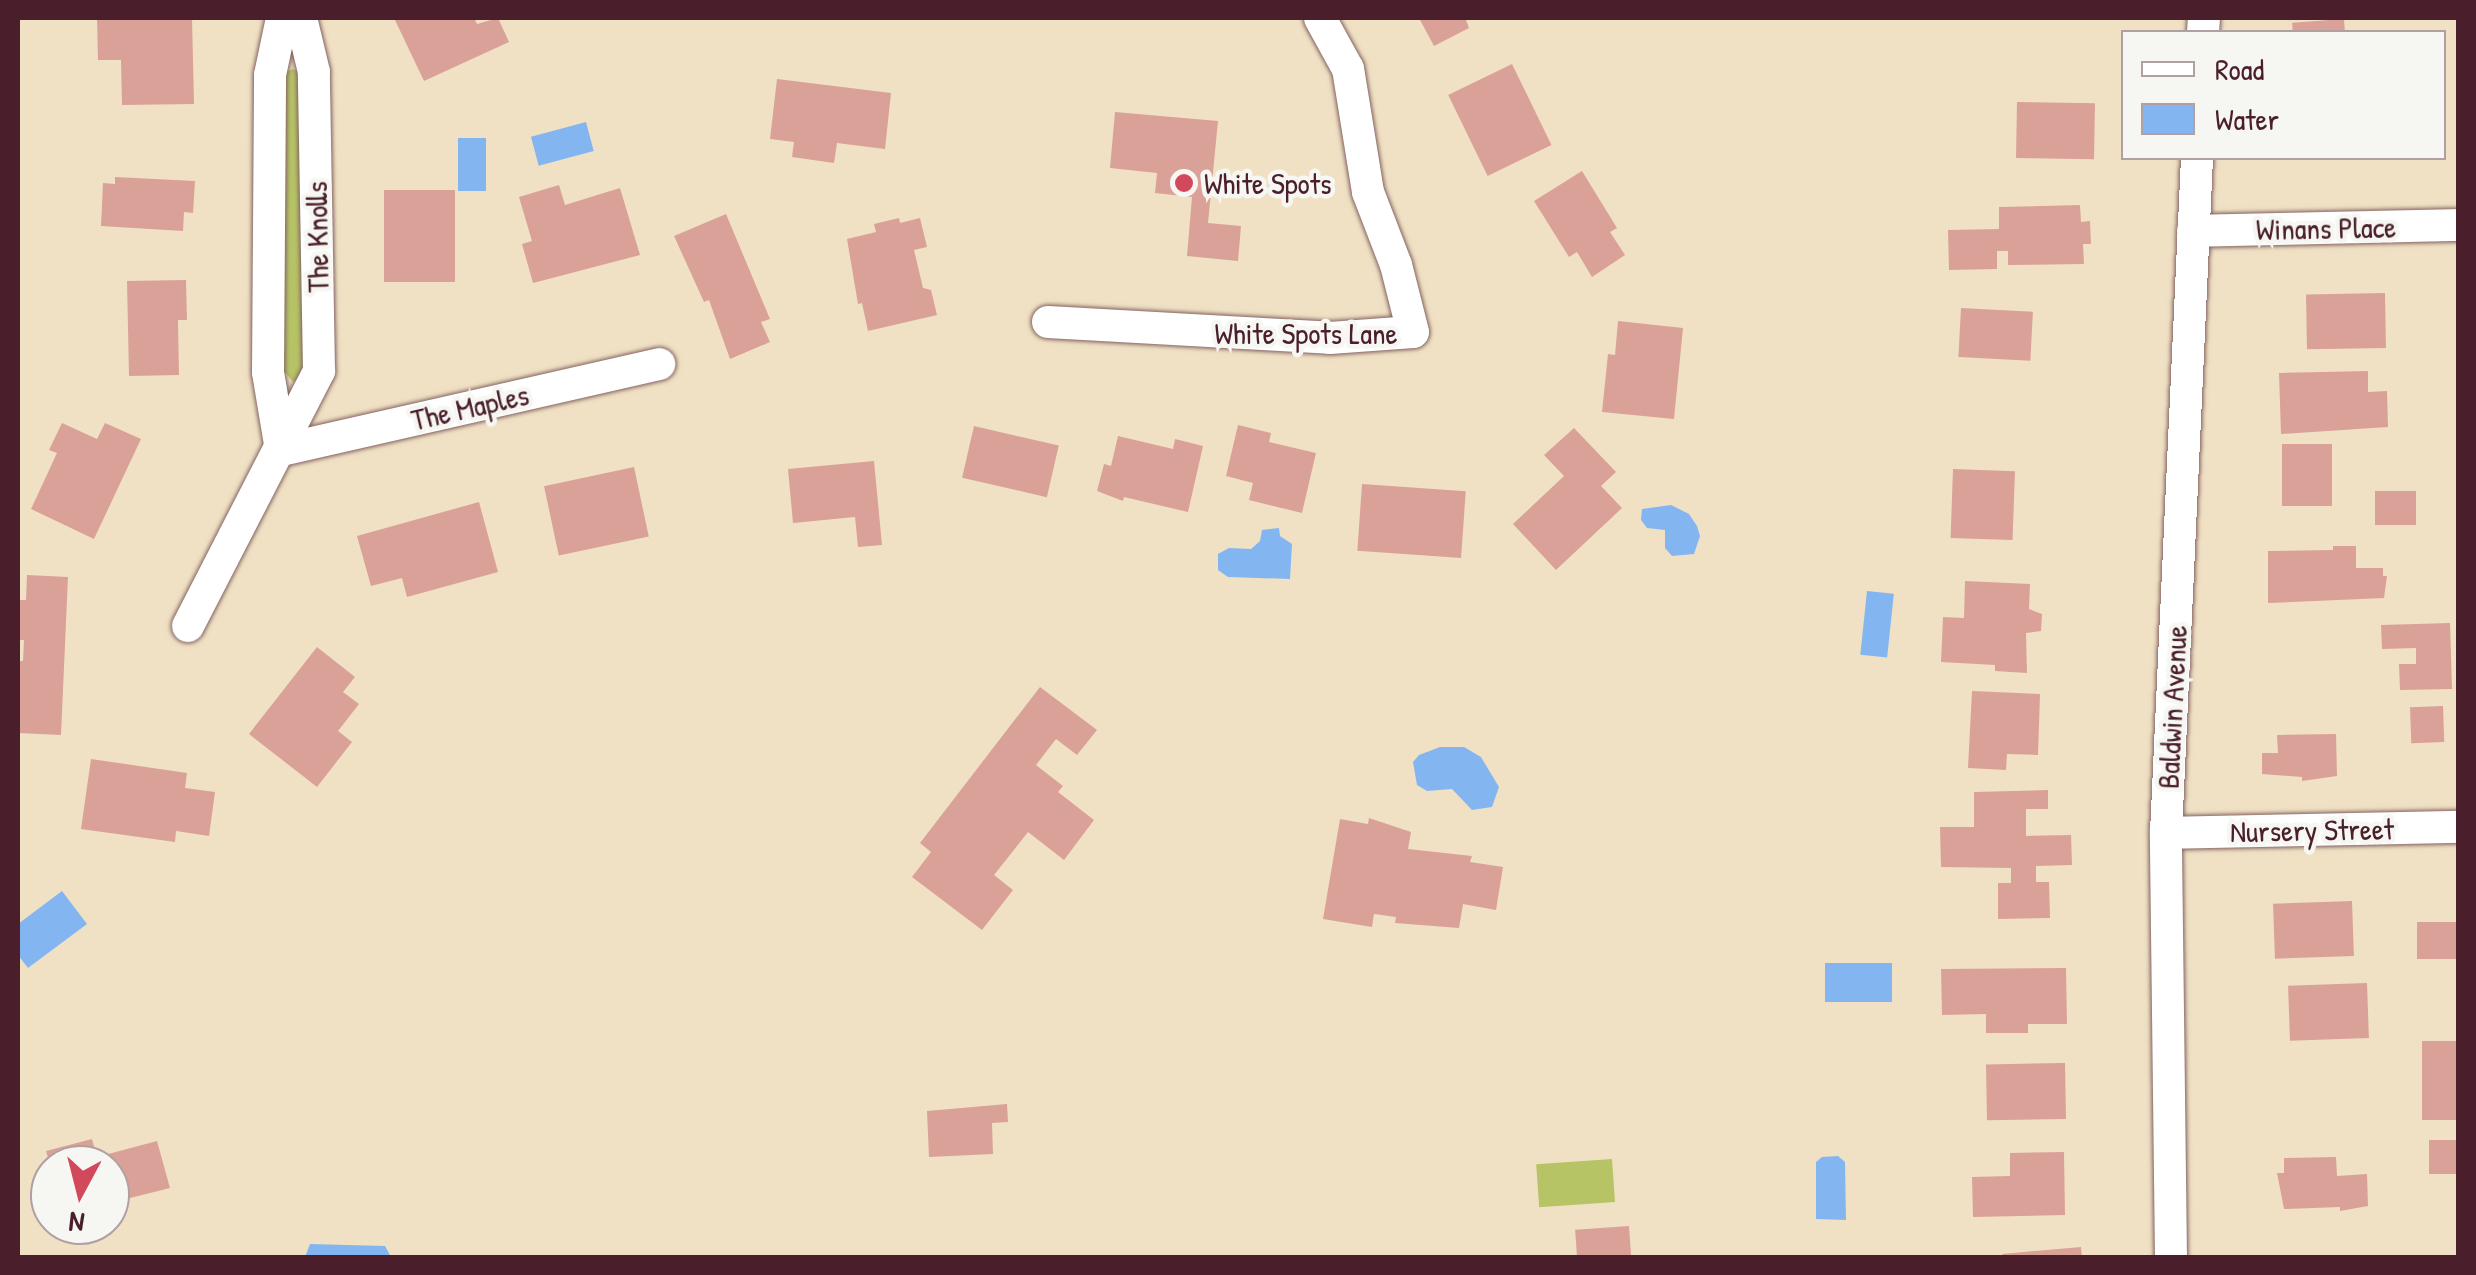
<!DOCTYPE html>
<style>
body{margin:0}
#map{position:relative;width:2476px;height:1275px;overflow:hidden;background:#f0e1c4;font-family:"Patrick Hand",sans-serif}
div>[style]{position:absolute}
.green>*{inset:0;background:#b6c466;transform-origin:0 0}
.water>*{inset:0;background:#83b6f1;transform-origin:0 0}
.building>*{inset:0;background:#daa199;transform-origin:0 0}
.roads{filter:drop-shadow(0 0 2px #846361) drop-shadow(0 0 2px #846361)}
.street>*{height:32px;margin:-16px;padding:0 16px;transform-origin:16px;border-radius:16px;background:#fff}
.dots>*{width:28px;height:28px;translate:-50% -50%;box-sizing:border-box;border:5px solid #f6f6f2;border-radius:50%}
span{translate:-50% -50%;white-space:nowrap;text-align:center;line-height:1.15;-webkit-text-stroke:9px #f6f6f2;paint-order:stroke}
.poi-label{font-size:30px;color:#4a1f2b}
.left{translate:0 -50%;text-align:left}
.street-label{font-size:30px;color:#4a1f2b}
.frame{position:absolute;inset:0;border:20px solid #4a1f2b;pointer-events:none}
.legend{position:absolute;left:2121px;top:30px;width:325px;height:130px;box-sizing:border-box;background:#f6f6f2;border:2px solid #b1a0a2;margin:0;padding:12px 18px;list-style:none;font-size:30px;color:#4a1f2b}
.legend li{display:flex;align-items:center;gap:20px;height:50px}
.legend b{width:50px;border:2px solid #b1a0a2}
.north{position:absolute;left:30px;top:1145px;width:100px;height:100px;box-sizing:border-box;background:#f6f6f2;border:2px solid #b1a0a2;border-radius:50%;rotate:187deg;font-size:28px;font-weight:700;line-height:40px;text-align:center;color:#4a1f2b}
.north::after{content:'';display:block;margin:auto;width:35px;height:45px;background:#d1495b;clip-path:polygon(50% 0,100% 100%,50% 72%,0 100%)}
</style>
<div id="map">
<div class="green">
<i style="clip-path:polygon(293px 69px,299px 72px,304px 372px,293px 382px,284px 371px,283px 73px)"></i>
<i style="left:1612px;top:1159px;width:43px;height:76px;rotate:86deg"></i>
</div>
<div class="water">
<i style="left:586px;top:122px;width:30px;height:57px;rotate:75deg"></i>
<i style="left:458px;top:138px;width:28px;height:53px"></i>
<i style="clip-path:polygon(1671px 505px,1689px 514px,1697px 526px,1700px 536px,1694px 554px,1672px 556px,1665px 548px,1665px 530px,1647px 528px,1641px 520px,1642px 509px)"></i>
<i style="clip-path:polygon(1279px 528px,1280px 536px,1292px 544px,1290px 579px,1228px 577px,1218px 570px,1218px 554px,1229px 548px,1251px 549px,1260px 541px,1262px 530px)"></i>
<i style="left:1867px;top:591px;width:27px;height:64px;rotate:6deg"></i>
<i style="clip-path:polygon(1440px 747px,1464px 747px,1481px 757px,1499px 787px,1492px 807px,1472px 810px,1452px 789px,1427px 791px,1417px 785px,1413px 762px,1419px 755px)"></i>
<i style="clip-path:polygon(62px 891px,87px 924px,28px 968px,18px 955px,18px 924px)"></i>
<i style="left:1825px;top:963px;width:67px;height:39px"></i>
<i style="clip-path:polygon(1838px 1156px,1845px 1162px,1846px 1220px,1816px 1219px,1816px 1162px,1822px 1157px)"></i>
<i style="clip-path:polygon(310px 1244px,385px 1246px,391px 1257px,305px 1257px)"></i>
</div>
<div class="building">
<i style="clip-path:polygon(97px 18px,192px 18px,194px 104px,122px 105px,121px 60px,98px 60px)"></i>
<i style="clip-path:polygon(394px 18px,474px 18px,477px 24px,498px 18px,509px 42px,424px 81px)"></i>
<i style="clip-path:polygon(1419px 18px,1471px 18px,1466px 20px,1469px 28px,1434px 46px)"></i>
<i style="left:2344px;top:19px;width:13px;height:52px;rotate:86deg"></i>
<i style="left:1512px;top:64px;width:90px;height:71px;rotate:64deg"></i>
<i style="clip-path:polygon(777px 79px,891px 93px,885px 149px,837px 143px,834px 163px,792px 157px,794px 142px,770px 139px)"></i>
<i style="left:2017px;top:102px;width:78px;height:56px;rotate:1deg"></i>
<i style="clip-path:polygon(1115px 112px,1218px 121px,1208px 223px,1241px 226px,1238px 261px,1187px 256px,1192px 197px,1155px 193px,1157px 173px,1110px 168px)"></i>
<i style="clip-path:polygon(1582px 171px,1617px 228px,1610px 232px,1625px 255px,1592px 277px,1577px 252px,1569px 257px,1534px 201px)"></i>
<i style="clip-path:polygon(115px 177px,195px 181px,193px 213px,184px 212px,183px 231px,101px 226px,103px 183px,115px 184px)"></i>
<i style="clip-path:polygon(559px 185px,565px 205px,620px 188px,640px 255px,533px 283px,522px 244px,532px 241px,519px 197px)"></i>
<i style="left:384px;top:190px;width:71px;height:92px"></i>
<i style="clip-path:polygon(2080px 205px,2081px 222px,2090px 221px,2091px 244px,2083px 244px,2084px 264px,2008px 265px,2008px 251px,1997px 251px,1997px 269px,1949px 270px,1948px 230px,1999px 229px,1999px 207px)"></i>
<i style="clip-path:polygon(726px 214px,770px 319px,761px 322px,770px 342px,730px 359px,709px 300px,704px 302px,674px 236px)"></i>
<i style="clip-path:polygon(899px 218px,900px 223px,920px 218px,927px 247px,914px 250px,923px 288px,931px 290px,937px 315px,868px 331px,862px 303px,858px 304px,847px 239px,876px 232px,874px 224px)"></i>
<i style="clip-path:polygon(186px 280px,187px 320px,178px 320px,179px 375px,129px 376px,127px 281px)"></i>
<i style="left:2385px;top:293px;width:55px;height:79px;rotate:89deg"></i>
<i style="left:1961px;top:308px;width:72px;height:49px;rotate:3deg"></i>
<i style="clip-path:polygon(1618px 321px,1683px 328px,1674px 419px,1602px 412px,1608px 354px,1615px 355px)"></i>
<i style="clip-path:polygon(2368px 371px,2368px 392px,2387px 391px,2388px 427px,2281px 434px,2279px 373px)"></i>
<i style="clip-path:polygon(62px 423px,97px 439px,105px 423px,141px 439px,94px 539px,31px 509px,57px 453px,49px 450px)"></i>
<i style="clip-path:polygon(1238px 425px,1271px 433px,1269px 442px,1316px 453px,1302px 513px,1249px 500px,1253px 483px,1226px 476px)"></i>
<i style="left:974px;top:426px;width:87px;height:53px;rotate:13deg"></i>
<i style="clip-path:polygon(1574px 428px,1616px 472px,1601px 486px,1622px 508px,1556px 570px,1513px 524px,1564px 476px,1544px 455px)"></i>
<i style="clip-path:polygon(1118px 436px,1173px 449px,1175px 439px,1203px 446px,1188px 512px,1124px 497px,1123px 501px,1097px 491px,1104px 464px,1111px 466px)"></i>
<i style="left:2282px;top:444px;width:50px;height:62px"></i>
<i style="clip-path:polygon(874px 461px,882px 545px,858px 547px,855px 517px,793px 523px,788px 469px)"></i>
<i style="left:634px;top:467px;width:71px;height:92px;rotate:78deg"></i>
<i style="left:1953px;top:469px;width:62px;height:69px;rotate:2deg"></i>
<i style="left:1362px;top:484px;width:104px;height:67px;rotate:4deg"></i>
<i style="left:2416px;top:491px;width:34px;height:41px;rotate:90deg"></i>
<i style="clip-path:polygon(479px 502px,498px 572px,407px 597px,402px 578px,371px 586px,357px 536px)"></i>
<i style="clip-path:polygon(2333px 546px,2356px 546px,2356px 568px,2383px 568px,2383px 576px,2387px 576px,2384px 598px,2268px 603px,2268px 551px,2333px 550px)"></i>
<i style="clip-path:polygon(27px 575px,68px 577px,61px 735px,18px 733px,18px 661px,23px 661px,24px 640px,18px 640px,18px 600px,26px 600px)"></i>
<i style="clip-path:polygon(1965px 581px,2030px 584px,2029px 609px,2042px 614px,2041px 631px,2026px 633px,2027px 673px,1995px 671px,1995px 665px,1941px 662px,1943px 617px,1964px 618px)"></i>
<i style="clip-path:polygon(2450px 623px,2452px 689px,2400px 690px,2399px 664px,2416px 664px,2416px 648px,2382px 649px,2381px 625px)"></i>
<i style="clip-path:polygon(317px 647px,355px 677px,343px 692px,359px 704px,338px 731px,352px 742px,317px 787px,249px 734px)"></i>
<i style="clip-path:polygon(1040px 687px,1097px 730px,1077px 755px,1056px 739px,1036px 765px,1063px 786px,1058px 792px,1094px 820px,1064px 860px,1028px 832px,994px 875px,1013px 890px,982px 930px,912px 877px,931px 852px,920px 843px)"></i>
<i style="clip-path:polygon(1972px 691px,2040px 694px,2038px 755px,2007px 754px,2006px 770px,1968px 768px)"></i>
<i style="left:2443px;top:706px;width:36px;height:33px;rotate:88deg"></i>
<i style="clip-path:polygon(2336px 734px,2337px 776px,2302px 781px,2302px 777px,2262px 774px,2262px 753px,2278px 753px,2277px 735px)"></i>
<i style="clip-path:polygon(91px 759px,187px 773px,185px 788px,215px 792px,209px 836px,176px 831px,175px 842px,81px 829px)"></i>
<i style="clip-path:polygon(2048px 790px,2048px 809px,2026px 809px,2026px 836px,2071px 835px,2072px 865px,2036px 866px,2036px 882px,2049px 882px,2050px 918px,1998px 919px,1998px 883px,2011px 883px,2011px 868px,1941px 867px,1940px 827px,1974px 827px,1974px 792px)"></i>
<i style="clip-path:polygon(1369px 818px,1411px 832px,1408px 849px,1472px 856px,1470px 862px,1503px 867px,1496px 910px,1463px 904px,1459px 928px,1395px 923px,1396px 917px,1374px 914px,1372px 927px,1323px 919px,1340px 819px,1368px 824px)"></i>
<i style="left:2352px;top:901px;width:55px;height:79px;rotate:88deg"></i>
<i style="left:2417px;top:922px;width:41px;height:37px"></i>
<i style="clip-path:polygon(2066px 968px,2067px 1024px,2028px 1024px,2028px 1033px,1986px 1033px,1986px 1014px,1942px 1015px,1941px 969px)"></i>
<i style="left:2367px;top:983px;width:55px;height:79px;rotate:88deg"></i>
<i style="left:2458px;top:1041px;width:79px;height:36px;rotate:90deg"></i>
<i style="left:2065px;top:1063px;width:56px;height:79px;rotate:89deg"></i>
<i style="clip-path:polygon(1007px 1104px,1008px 1122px,992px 1123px,993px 1154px,929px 1157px,927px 1111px)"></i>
<i style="clip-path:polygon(92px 1139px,97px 1157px,157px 1141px,170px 1188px,110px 1203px,110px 1165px,50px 1165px,46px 1151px)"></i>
<i style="left:2429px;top:1140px;width:29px;height:34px"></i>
<i style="clip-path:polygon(2064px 1152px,2065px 1215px,1973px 1217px,1972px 1177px,2010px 1176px,2010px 1153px)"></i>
<i style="clip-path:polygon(2336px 1157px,2337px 1176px,2367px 1174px,2368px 1206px,2340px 1211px,2340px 1207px,2284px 1209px,2277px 1173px,2284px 1173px,2284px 1158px)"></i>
<i style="left:1629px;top:1226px;width:32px;height:54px;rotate:86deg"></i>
<i style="left:2081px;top:1247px;width:11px;height:79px;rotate:85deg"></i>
</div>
<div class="roads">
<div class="street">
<i style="left:2203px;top:32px;width:14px;rotate:-86deg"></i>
<i style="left:2193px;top:231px;width:265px;rotate:-1.3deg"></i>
<i style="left:1048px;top:322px;width:282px;rotate:3.2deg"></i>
<i style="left:1330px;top:338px;width:83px;rotate:-4.1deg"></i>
<i style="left:1413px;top:332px;width:69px;rotate:-104.2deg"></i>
<i style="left:1396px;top:265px;width:78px;rotate:-111deg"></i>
<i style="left:1368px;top:192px;width:125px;rotate:-99.2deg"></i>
<i style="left:1348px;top:69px;width:58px;rotate:-118.8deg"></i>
<i style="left:281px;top:450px;width:79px;rotate:-99.5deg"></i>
<i style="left:268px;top:372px;width:297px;rotate:-89.6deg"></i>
<i style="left:270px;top:75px;width:58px;rotate:-78.1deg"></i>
<i style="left:281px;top:450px;width:388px;rotate:-12.8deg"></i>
<i style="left:188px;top:626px;width:287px;rotate:-62.8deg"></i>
<i style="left:319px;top:371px;width:299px;rotate:-91deg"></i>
<i style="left:314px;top:72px;width:56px;rotate:-103.5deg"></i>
<i style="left:2166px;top:833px;width:292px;rotate:-1.2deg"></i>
<i style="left:2171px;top:1258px;width:425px;rotate:-90.7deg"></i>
<i style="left:2166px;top:833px;width:676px;rotate:-87.37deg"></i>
</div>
</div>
<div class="dots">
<i style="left:1184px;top:183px;background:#d1495b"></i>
</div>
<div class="poi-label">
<span class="left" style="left:1204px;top:183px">White Spots</span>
</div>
<div class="street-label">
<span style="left:2326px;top:228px;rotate:-1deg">Winans Place</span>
<span style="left:317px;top:237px;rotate:-91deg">The Knolls</span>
<span style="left:1306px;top:333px">White Spots Lane</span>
<span style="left:470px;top:407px;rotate:-13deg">The Maples</span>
<span style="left:2172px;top:707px;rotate:-87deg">Baldwin Avenue</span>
<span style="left:2312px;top:830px;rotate:-1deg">Nursery Street</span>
</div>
<div class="frame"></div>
<ul class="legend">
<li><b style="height:12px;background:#fff"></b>Road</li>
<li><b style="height:28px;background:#83b6f1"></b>Water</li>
</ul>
<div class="north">N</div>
</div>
